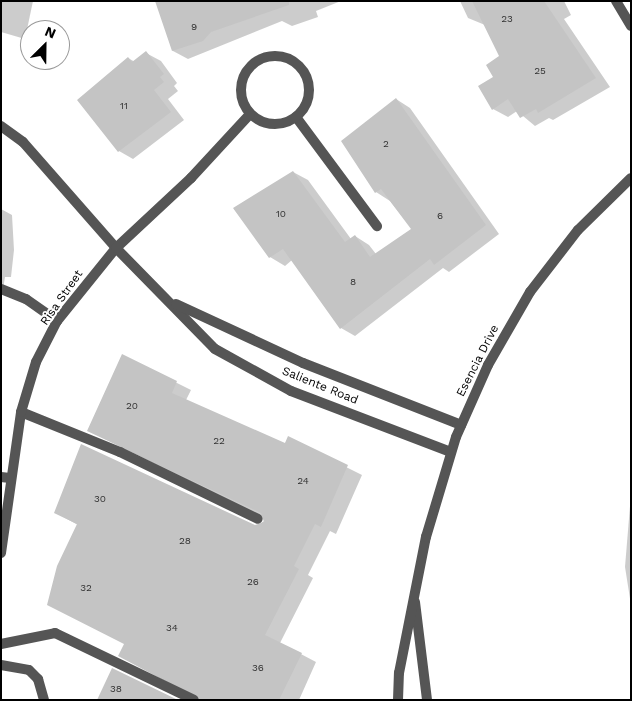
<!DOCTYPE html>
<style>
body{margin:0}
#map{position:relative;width:632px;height:701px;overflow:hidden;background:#fff;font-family:"Work Sans",sans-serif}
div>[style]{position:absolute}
.shadow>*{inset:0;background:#0003}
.building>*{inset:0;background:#c4c4c4}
.service>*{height:10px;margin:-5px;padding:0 5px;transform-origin:5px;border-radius:5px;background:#555}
.minor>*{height:10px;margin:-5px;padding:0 5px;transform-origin:5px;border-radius:5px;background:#555}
.minor>.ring{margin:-5px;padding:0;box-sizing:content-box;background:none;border:10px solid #555;border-radius:50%}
.tertiary>*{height:10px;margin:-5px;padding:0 5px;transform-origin:5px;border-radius:5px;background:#555}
span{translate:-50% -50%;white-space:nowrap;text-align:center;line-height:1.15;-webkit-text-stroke:4px #fff;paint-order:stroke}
.number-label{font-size:10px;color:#313131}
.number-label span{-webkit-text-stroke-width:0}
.street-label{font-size:12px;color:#000}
.frame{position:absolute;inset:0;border:2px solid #000;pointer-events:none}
.north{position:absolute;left:20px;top:20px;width:50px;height:50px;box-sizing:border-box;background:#fff;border:1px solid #999;border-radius:50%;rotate:23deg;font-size:14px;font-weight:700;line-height:20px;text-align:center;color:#000}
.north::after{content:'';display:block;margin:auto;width:18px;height:22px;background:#000;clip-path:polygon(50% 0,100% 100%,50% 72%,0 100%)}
</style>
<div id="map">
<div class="shadow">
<i style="clip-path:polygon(1px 1px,33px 1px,25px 39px,1px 32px)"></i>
<i style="clip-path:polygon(156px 1px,341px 1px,316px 11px,318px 17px,292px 26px,282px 21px,188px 59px,173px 51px)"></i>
<i style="clip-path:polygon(460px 1px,564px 1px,571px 15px,564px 19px,610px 87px,553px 120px,549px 118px,535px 126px,517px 111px,508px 117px,493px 109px,501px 57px,485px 25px,468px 18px)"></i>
<i style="clip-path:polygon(146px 53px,161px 61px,177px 83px,174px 86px,178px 91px,168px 99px,184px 120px,133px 159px,119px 151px,128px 58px,135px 62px)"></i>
<i style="clip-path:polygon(396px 99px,410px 108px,499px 234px,449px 272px,443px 268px,355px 336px,341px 328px,292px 260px,285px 266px,270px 257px,234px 209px,293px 172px,308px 180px,351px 239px,355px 236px,369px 245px,376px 254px,412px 229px,390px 201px,376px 192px)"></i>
<i style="clip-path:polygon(1px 209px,12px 215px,14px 250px,11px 277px,5px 277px,1px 301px)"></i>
<i style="clip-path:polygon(123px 356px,191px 390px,186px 400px,285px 444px,288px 438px,362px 475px,336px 534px,330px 531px,308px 575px,313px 578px,280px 643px,316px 662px,299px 700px,236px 700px,63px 612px,78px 525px,56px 513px,255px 527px,267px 519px,89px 431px)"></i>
<i style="clip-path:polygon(631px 494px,631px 605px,625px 567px)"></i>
</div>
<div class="building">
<i style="clip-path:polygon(155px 1px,289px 1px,289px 5px,211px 32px,203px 41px,172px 51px)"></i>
<i style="clip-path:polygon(472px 1px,544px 1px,596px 78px,538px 113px,536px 109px,520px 118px,508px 99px,492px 110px,478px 86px,493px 77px,486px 65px,499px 56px)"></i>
<i style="clip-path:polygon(146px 51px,164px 74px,160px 77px,164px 82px,154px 90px,171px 112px,118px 152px,77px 100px,128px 57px,132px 62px)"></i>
<i style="clip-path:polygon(396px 98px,486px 225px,434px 265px,430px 259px,340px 329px,283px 249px,269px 258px,233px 208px,293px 171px,345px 242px,355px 235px,370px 257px,411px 229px,381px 189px,375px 193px,341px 141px)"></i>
<i style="clip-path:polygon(122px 354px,177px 381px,172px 393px,285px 443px,288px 436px,348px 465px,321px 527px,315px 524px,294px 566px,299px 569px,265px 635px,302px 653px,279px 700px,201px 700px,118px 656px,124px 644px,47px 605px,57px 566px,77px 524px,54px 513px,81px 444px,255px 525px,264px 522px,261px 513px,87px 431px)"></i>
<i style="clip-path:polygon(112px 668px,178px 700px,97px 700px)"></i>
</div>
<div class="service">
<i style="left:296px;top:117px;width:136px;rotate:53.4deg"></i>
<i style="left:1px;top:289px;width:27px;rotate:22deg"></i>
<i style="left:26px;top:299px;width:38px;rotate:35deg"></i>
<i style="left:21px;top:412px;width:107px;rotate:22deg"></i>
<i style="left:120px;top:452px;width:153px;rotate:25.9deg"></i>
<i style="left:1px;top:477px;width:9px;rotate:6deg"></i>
<i style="left:1px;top:644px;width:55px;rotate:-11.5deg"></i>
<i style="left:55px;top:633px;width:154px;rotate:25.7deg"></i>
</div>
<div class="minor">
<i style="left:616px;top:1px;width:29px;rotate:59deg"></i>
<i class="ring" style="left:241px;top:56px;width:58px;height:58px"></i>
<i style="left:1px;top:126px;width:27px;rotate:36deg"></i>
<i style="left:23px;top:142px;width:141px;rotate:48.7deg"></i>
<i style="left:116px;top:248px;width:141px;rotate:45.6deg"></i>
<i style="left:215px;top:349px;width:87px;rotate:28.9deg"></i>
<i style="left:291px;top:391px;width:171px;rotate:20.9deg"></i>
<i style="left:176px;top:304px;width:140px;rotate:24.9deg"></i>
<i style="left:303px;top:363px;width:170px;rotate:21.4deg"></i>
<i style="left:1px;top:553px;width:142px;rotate:-81.9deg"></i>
<i style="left:21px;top:412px;width:52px;rotate:-73.3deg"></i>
<i style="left:36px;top:362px;width:46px;rotate:-62.9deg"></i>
<i style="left:57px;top:321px;width:94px;rotate:-51.1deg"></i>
<i style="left:116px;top:248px;width:103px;rotate:-43deg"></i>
<i style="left:191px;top:178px;width:87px;rotate:-47.3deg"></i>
<i style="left:1px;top:665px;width:28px;rotate:10deg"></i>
<i style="left:29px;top:670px;width:13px;rotate:45deg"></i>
<i style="left:38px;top:679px;width:22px;rotate:74deg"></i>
</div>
<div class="tertiary">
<i style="left:415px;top:602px;width:99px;rotate:83deg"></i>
<i style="left:398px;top:700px;width:27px;rotate:-88deg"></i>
<i style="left:399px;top:673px;width:139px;rotate:-78.8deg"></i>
<i style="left:426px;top:537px;width:104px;rotate:-73.3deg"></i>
<i style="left:456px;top:437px;width:79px;rotate:-66deg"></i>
<i style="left:488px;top:365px;width:84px;rotate:-60.1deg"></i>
<i style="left:530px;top:292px;width:78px;rotate:-52.3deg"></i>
<i style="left:578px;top:230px;width:74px;rotate:-44.5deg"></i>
</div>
<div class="number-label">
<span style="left:507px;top:19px">23</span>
<span style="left:194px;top:27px">9</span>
<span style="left:540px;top:71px">25</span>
<span style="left:124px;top:106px">11</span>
<span style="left:386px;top:144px">2</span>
<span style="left:281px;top:214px">10</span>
<span style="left:440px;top:216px">6</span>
<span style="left:353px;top:282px">8</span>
<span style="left:132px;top:406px">20</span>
<span style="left:219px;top:441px">22</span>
<span style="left:303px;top:481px">24</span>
<span style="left:100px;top:499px">30</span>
<span style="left:185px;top:541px">28</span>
<span style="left:253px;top:582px">26</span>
<span style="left:86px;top:588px">32</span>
<span style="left:172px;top:628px">34</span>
<span style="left:258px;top:668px">36</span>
<span style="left:116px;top:689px">38</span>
</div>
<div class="street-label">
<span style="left:62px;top:298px;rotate:-55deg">Risa Street</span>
<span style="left:478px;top:361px;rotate:-63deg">Esencia Drive</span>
<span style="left:320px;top:386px;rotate:22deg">Saliente Road</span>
</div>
<div class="frame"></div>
<div class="north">N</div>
</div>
